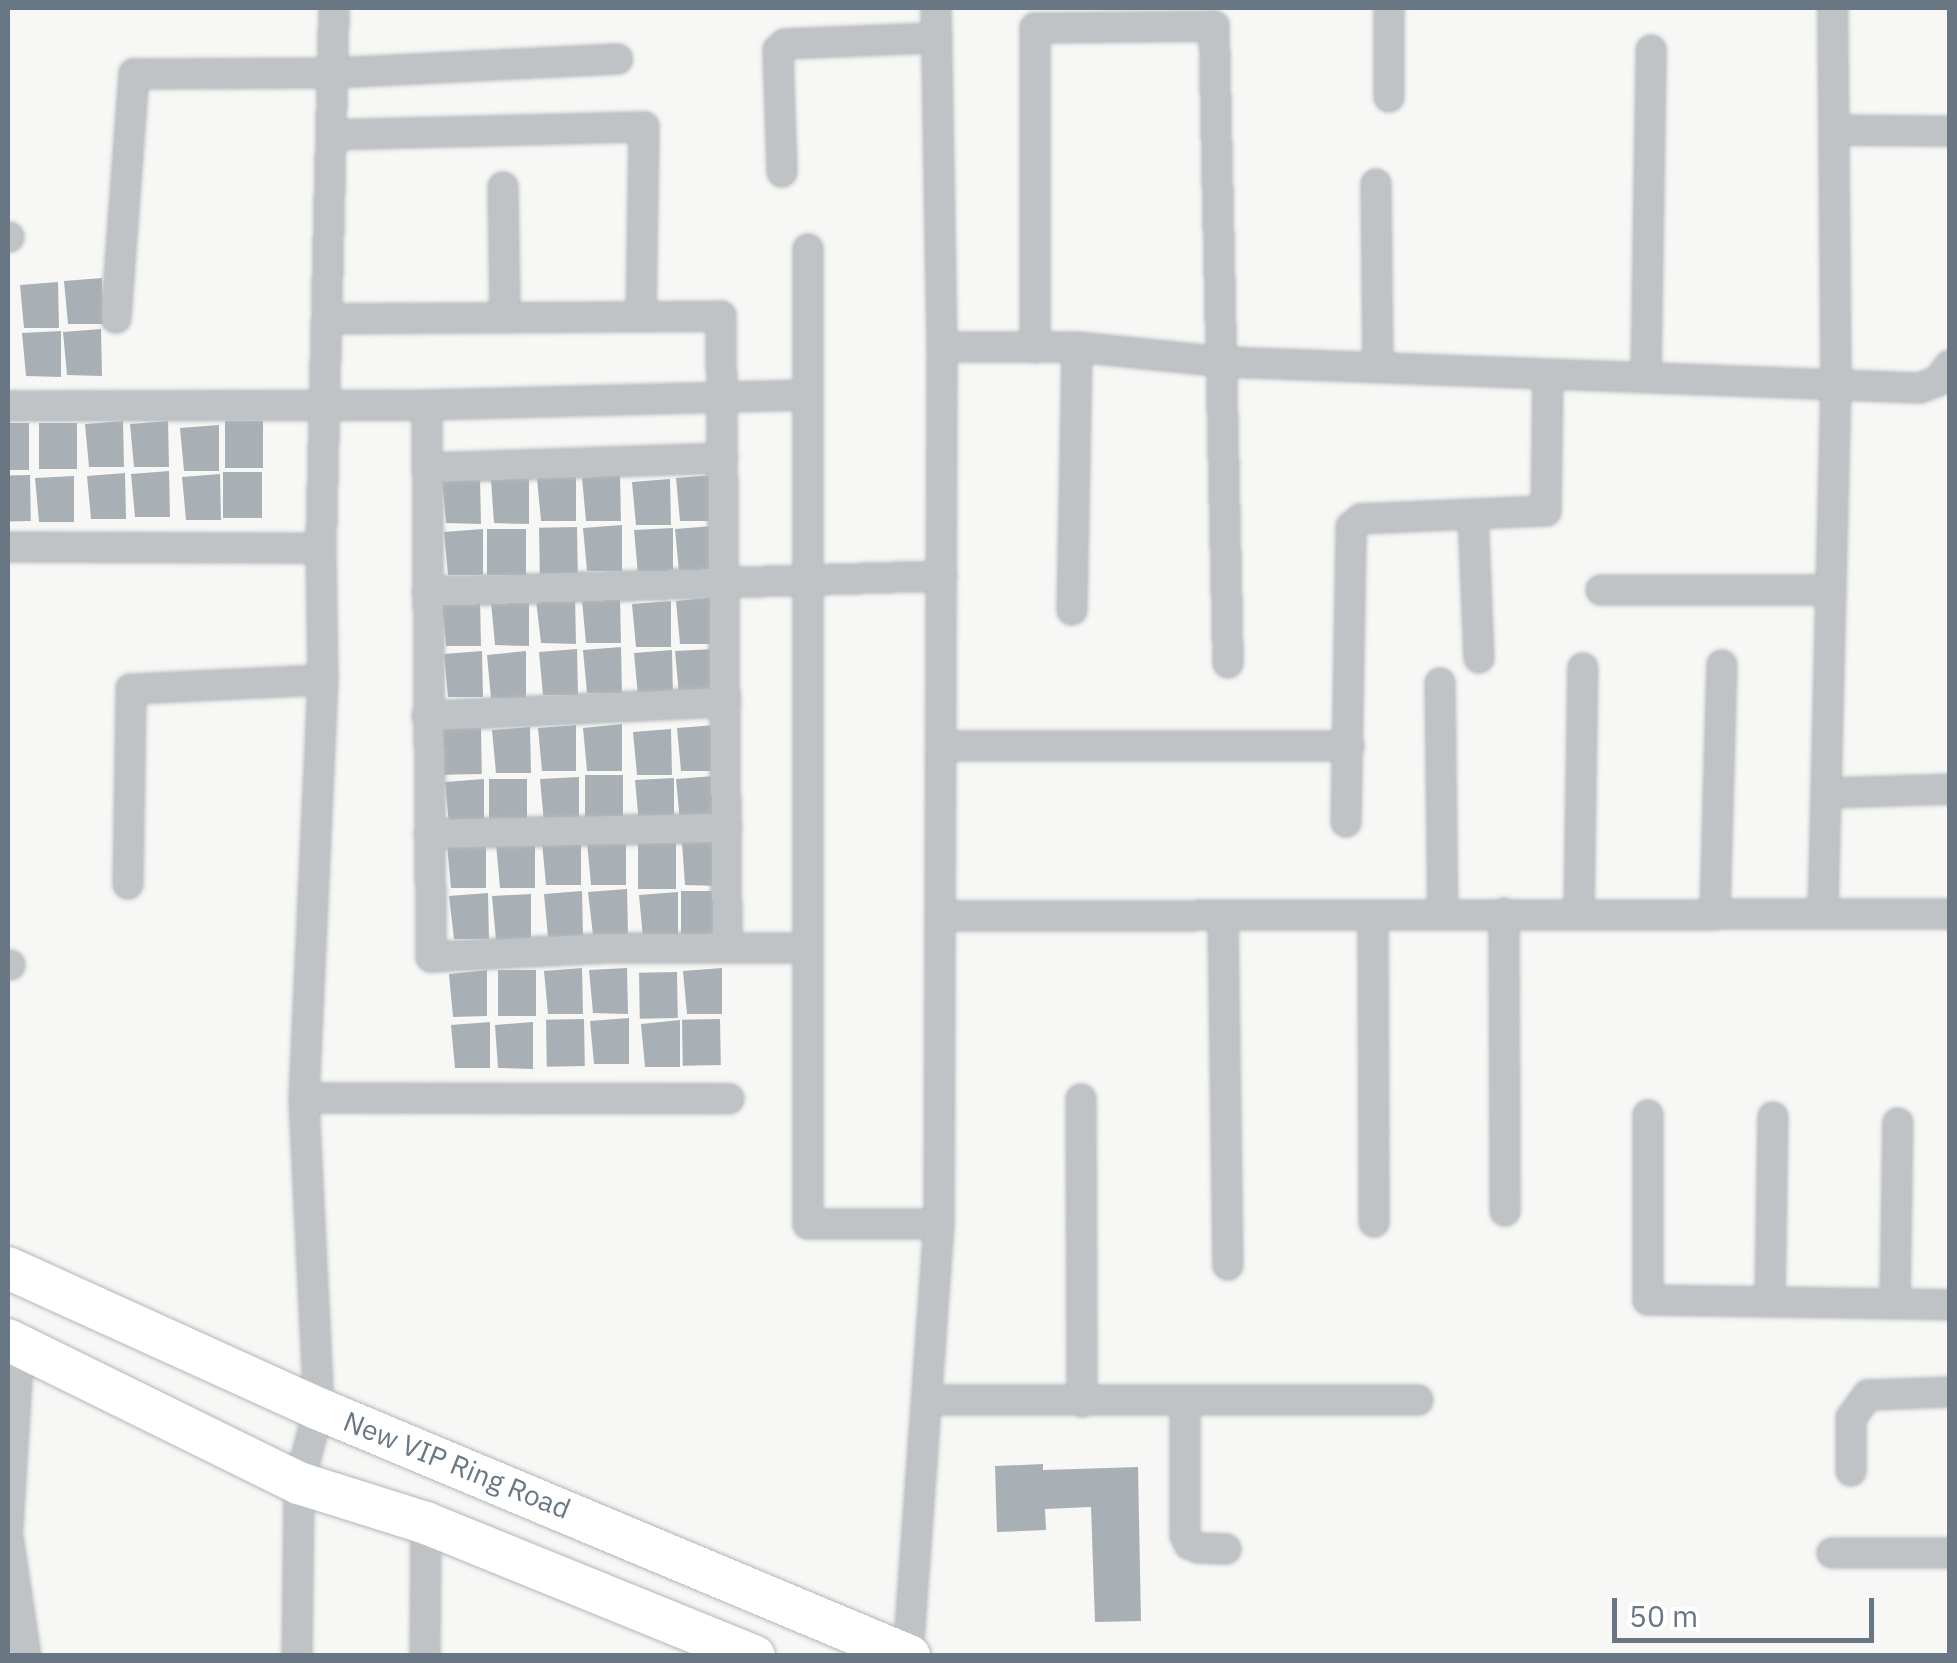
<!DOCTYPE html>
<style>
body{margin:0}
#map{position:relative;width:1957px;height:1663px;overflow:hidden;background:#f7f7f5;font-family:"IBM Plex Sans",sans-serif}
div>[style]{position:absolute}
.building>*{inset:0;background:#a9b0b5;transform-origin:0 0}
.roads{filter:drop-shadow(0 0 2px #b2b7bb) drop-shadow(0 0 2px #b2b7bb)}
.minor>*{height:28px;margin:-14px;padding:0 14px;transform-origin:14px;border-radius:14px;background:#bfc3c6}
.primary>*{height:42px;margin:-21px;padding:0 21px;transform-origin:21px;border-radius:21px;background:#fff}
span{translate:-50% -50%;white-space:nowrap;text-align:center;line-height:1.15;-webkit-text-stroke:10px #fff;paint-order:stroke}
.street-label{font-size:28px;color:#697784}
.frame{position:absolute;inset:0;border:10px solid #697784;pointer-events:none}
.scale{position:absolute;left:1612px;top:1598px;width:262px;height:45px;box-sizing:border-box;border:5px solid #697784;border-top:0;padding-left:12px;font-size:30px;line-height:35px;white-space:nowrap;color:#697784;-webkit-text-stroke:8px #fff;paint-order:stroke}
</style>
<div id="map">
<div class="building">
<i style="clip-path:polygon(102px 278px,103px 324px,68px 324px,64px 281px)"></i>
<i style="clip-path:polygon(58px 282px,59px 328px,24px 328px,20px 285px)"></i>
<i style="clip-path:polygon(101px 329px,102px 376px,67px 375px,63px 332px)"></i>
<i style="clip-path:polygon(61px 331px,61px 377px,26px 376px,22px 333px)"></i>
<i style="clip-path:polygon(123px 421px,124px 467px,89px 467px,85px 424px)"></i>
<i style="clip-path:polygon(168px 421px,169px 467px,134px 467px,130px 424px)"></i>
<i style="left:263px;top:421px;width:47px;height:38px;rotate:90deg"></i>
<i style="left:29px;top:423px;width:47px;height:21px;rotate:90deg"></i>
<i style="left:77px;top:423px;width:46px;height:38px;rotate:90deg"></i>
<i style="clip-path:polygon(219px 425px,219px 471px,184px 471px,180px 428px)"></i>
<i style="clip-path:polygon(169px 471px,170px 517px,135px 517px,131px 474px)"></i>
<i style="left:262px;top:472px;width:46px;height:39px;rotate:90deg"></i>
<i style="clip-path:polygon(125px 473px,126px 519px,91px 519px,87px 476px)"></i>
<i style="clip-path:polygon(220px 474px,221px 520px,186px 520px,182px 477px)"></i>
<i style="left:30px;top:475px;width:46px;height:22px;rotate:89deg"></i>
<i style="clip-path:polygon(576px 475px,576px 521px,541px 521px,537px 478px)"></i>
<i style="clip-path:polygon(620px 475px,621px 521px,586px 521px,582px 478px)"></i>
<i style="clip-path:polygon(715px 475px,715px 521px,680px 521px,676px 478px)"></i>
<i style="clip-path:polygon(74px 476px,74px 522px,39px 522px,35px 478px)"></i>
<i style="clip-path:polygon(529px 477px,529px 524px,494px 523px,491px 480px)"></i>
<i style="clip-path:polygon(480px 478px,481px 524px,446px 523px,442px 480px)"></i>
<i style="clip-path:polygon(670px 479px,671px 525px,636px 525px,632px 482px)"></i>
<i style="clip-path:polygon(622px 525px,622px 571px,587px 571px,583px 528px)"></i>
<i style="clip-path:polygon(713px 526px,714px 573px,679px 572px,675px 529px)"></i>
<i style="left:577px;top:527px;width:46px;height:38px;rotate:89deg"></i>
<i style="clip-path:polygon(673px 528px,673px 574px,638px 574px,634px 530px)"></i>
<i style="clip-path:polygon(483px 529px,483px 575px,448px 575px,444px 532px)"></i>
<i style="left:526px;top:529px;width:46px;height:39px;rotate:90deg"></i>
<i style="clip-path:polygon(575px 597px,576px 644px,541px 643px,536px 600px)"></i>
<i style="clip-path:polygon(620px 597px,621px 643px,586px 643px,582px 600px)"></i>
<i style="clip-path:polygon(715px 597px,715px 644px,680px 644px,676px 601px)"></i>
<i style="clip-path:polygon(480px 600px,481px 646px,446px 646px,442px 603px)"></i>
<i style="clip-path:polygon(529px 600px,529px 646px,495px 645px,491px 602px)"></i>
<i style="clip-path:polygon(671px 601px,671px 647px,636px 647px,632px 604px)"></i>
<i style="clip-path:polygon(621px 647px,622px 693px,587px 693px,583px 650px)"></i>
<i style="clip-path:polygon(577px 649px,578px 695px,543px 695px,539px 652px)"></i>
<i style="clip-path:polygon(714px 649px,714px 695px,679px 695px,675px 651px)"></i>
<i style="clip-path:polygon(672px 650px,673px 696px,638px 696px,634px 653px)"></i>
<i style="clip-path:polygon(482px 651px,483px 697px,448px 697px,444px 654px)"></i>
<i style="clip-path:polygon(526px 651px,526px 698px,491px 698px,487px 655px)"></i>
<i style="clip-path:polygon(622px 724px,622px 771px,587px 771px,583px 728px)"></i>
<i style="clip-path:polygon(576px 725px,576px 771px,542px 771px,538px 728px)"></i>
<i style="clip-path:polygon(716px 725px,716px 771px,681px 771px,677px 728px)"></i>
<i style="clip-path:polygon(530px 727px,531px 773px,496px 773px,492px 730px)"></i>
<i style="left:481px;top:728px;width:46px;height:38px;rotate:89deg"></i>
<i style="clip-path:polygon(671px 729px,672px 775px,637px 775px,633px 732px)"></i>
<i style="left:623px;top:775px;width:46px;height:38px;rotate:90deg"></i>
<i style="clip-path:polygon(714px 776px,715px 823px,680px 822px,676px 779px)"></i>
<i style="clip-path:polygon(579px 777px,579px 823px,544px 823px,540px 779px)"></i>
<i style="clip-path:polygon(674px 778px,674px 824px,639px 824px,635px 780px)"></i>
<i style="clip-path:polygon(484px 779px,484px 825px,449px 825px,445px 782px)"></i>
<i style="left:527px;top:779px;width:46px;height:38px;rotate:90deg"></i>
<i style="clip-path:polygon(581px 839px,581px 885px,546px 885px,542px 842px)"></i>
<i style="clip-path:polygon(626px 839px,626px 885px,591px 885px,587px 842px)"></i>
<i style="clip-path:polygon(720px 840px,720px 886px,685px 885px,682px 842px)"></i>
<i style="clip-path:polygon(535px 841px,535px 888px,500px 888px,496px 844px)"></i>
<i style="clip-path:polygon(486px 842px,486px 888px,451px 888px,447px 845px)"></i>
<i style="left:676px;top:843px;width:46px;height:38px;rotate:90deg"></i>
<i style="clip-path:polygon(627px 889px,628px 936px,593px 935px,588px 892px)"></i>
<i style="clip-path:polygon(582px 891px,583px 937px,548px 937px,544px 894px)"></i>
<i style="left:719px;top:891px;width:46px;height:38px;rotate:90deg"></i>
<i style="clip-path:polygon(678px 892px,678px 938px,643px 938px,639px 895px)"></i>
<i style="clip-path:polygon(488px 893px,489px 939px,454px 939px,449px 896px)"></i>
<i style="clip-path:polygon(531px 894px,531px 940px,496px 940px,492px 896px)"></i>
<i style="clip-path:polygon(582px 968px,583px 1014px,548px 1014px,544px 971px)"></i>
<i style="clip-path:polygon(627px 968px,628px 1014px,593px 1013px,589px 970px)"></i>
<i style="clip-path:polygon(722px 968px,722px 1014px,687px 1014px,683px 971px)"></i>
<i style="clip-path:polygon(487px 970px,487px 1016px,453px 1017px,449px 974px)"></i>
<i style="left:536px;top:970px;width:46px;height:38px;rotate:90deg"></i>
<i style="left:677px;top:972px;width:46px;height:38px;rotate:89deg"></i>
<i style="clip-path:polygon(629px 1018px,629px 1064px,594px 1064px,590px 1021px)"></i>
<i style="left:584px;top:1019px;width:47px;height:38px;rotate:89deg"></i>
<i style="left:720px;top:1019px;width:46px;height:38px;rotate:89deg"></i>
<i style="clip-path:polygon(680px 1020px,680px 1067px,645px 1067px,641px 1024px)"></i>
<i style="clip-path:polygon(490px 1022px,490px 1068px,455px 1068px,451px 1025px)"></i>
<i style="clip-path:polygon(533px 1022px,533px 1069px,498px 1068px,495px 1025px)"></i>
<i style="clip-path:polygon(1043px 1464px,1043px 1470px,1138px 1467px,1141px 1621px,1095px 1622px,1091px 1507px,1045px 1509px,1046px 1530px,997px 1532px,995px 1466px)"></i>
</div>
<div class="roads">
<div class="minor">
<i style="left:1389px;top:8px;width:89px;rotate:90deg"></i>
<i style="left:1834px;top:130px;width:116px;rotate:0.5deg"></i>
<i style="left:331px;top:135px;width:313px;rotate:-1.5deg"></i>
<i style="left:644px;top:127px;width:190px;rotate:90.9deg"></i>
<i style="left:782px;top:172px;width:122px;rotate:-91.9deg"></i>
<i style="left:778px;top:50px;width:9px;rotate:-41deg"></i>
<i style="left:785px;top:44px;width:152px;rotate:-2.3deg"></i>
<i style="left:1376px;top:184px;width:183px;rotate:89.4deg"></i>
<i style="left:503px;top:187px;width:131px;rotate:89.1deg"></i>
<i style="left:8px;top:237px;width:1px"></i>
<i style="left:808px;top:249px;width:975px;rotate:90deg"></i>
<i style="left:808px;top:1224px;width:131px"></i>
<i style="left:116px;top:318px;width:245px;rotate:-85.8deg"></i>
<i style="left:134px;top:74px;width:199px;rotate:-0.3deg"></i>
<i style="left:333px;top:73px;width:285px;rotate:-2.8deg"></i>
<i style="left:327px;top:319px;width:394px;rotate:-0.4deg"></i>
<i style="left:721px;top:316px;width:632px;rotate:89.46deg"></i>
<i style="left:942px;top:347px;width:135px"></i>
<i style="left:1077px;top:347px;width:149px;rotate:5.8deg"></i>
<i style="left:1225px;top:362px;width:695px;rotate:2.14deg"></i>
<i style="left:1920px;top:388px;width:19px;rotate:-21deg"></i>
<i style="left:1938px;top:381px;width:20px;rotate:-53deg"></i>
<i style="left:1035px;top:348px;width:320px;rotate:-90deg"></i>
<i style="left:1035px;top:28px;width:179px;rotate:-0.6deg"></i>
<i style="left:1214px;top:26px;width:637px;rotate:88.74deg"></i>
<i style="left:1646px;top:377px;width:327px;rotate:-89.1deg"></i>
<i style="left:427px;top:405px;width:381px;rotate:-1.5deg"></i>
<i style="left:8px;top:406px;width:419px;rotate:-0.1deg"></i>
<i style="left:427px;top:405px;width:552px;rotate:89.58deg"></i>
<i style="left:431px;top:957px;width:176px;rotate:-2.9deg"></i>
<i style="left:607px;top:948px;width:201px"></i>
<i style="left:428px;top:468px;width:295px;rotate:-1.9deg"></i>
<i style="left:1473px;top:515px;width:143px;rotate:87.6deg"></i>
<i style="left:8px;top:547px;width:313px;rotate:0.2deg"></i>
<i style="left:1601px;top:590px;width:230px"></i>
<i style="left:427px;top:592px;width:515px;rotate:-1.78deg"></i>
<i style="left:1072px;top:610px;width:263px;rotate:-88.9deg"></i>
<i style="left:1440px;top:683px;width:230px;rotate:89.3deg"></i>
<i style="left:427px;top:716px;width:299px;rotate:-2.7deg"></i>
<i style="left:943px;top:746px;width:406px"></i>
<i style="left:1826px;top:793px;width:124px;rotate:-1.8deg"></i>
<i style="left:1346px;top:822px;width:295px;rotate:-89deg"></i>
<i style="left:1351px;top:527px;width:13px;rotate:-39deg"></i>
<i style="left:1361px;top:519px;width:185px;rotate:-2.5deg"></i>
<i style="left:1546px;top:511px;width:137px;rotate:-89.2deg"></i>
<i style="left:429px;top:834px;width:298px;rotate:-1.2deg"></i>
<i style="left:128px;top:884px;width:195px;rotate:-89.1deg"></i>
<i style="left:131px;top:689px;width:192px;rotate:-2.7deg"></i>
<i style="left:1715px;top:911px;width:246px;rotate:-88.4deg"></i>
<i style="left:1579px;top:912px;width:244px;rotate:-89.1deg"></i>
<i style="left:1504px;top:913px;width:298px;rotate:89.8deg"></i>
<i style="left:1823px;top:914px;width:531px;rotate:-88.6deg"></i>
<i style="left:1836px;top:383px;width:375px;rotate:-90.5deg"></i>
<i style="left:1223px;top:915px;width:350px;rotate:89.2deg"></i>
<i style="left:1373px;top:915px;width:307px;rotate:89.8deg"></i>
<i style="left:942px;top:916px;width:1008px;rotate:-0.11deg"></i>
<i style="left:8px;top:965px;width:2px"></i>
<i style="left:304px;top:1098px;width:425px;rotate:0.1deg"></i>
<i style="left:1081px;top:1099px;width:303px;rotate:89.8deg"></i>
<i style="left:1648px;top:1115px;width:185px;rotate:90deg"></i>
<i style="left:1648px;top:1300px;width:302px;rotate:0.9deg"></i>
<i style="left:1770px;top:1301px;width:184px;rotate:-89.1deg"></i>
<i style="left:1895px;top:1304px;width:181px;rotate:-89.1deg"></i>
<i style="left:927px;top:1400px;width:491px"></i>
<i style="left:1185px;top:1401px;width:134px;rotate:90deg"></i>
<i style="left:1185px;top:1535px;width:10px;rotate:66deg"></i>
<i style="left:1189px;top:1544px;width:11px;rotate:22deg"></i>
<i style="left:1199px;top:1548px;width:27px;rotate:2deg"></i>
<i style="left:1851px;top:1471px;width:53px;rotate:-90deg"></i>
<i style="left:1851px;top:1418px;width:29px;rotate:-54deg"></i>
<i style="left:1868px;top:1395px;width:82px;rotate:-2.1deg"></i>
<i style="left:8px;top:1527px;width:181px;rotate:-86.5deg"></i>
<i style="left:8px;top:1536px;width:121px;rotate:81.5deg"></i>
<i style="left:1832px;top:1553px;width:118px"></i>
<i style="left:297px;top:1656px;width:173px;rotate:-89.3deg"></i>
<i style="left:299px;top:1483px;width:77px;rotate:-74.9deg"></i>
<i style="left:319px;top:1409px;width:311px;rotate:-92.8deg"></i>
<i style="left:304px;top:1098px;width:418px;rotate:-87.4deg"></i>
<i style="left:323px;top:680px;width:132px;rotate:-90.9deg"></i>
<i style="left:321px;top:548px;width:540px;rotate:-88.62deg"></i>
<i style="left:425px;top:1656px;width:133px;rotate:-89.6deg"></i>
<i style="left:908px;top:1656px;width:433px;rotate:-85.9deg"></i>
<i style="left:939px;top:1224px;width:877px;rotate:-89.8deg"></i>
<i style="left:942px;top:347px;width:339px;rotate:-91deg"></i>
</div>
<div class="primary">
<i style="left:8px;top:1268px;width:341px;rotate:24.4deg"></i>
<i style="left:319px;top:1409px;width:640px;rotate:22.72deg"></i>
<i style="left:8px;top:1340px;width:324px;rotate:26.2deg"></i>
<i style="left:299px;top:1483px;width:133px;rotate:17.5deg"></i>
<i style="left:426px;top:1523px;width:354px;rotate:22.1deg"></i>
</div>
</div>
<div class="street-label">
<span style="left:457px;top:1465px;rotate:22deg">New VIP Ring Road</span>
</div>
<div class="frame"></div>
<div class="scale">50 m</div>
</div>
